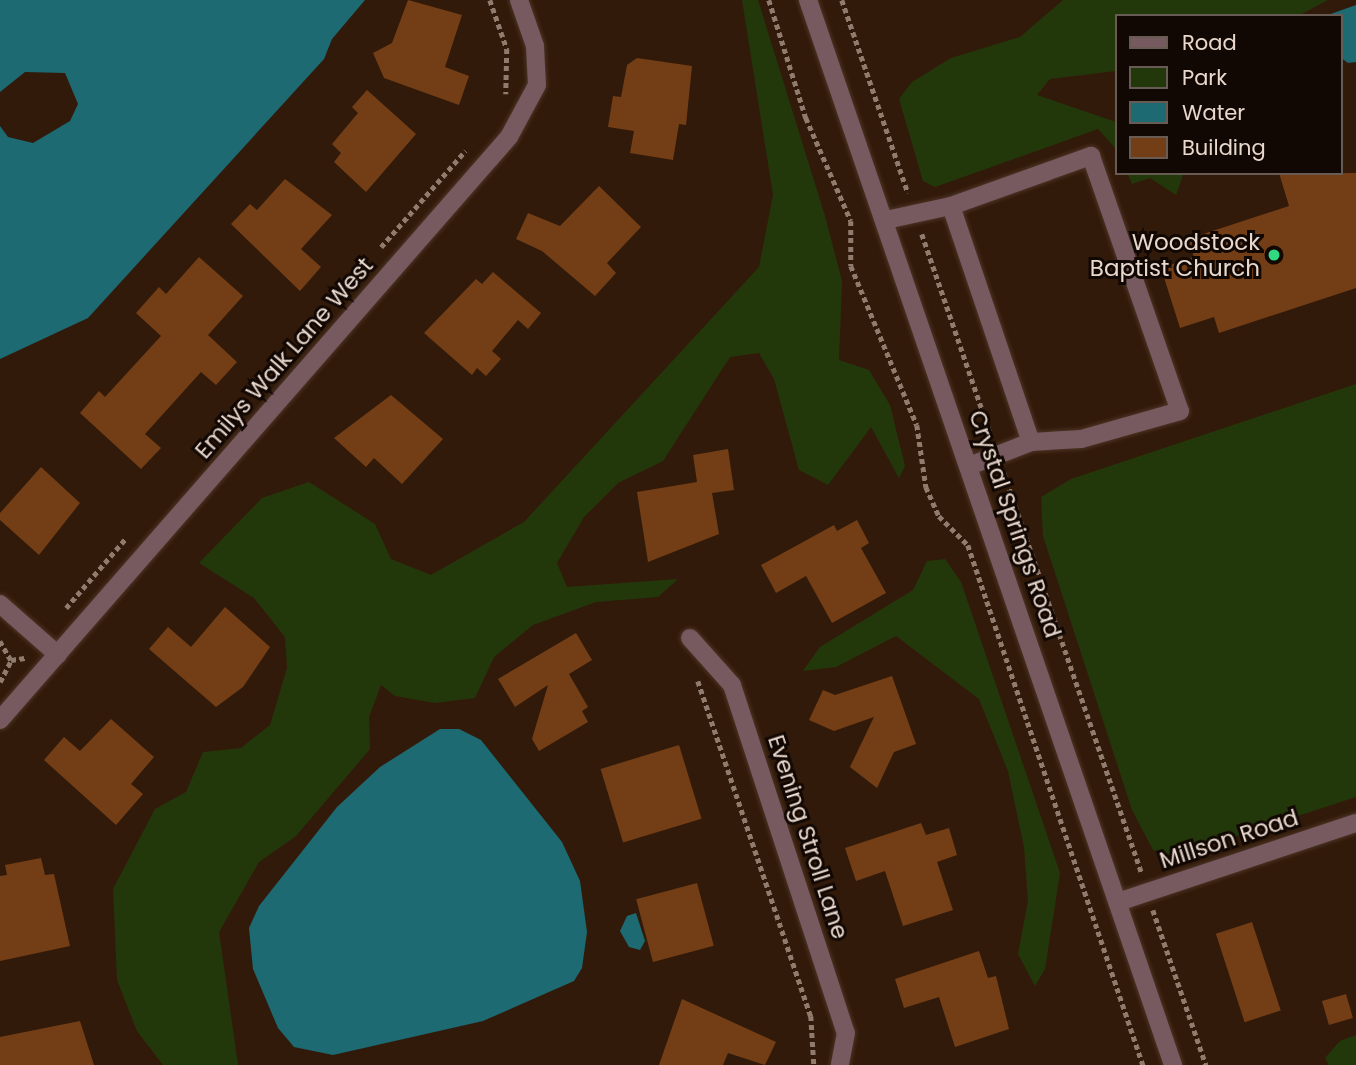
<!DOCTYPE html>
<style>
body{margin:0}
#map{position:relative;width:1356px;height:1065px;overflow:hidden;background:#321a0a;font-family:Poppins,sans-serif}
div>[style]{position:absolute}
.green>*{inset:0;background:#23380a}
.water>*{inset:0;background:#1d6a72}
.building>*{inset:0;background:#733e15;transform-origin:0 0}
.path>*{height:4.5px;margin-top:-2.25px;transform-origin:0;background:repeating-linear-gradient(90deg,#907c6f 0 5px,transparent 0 8.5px)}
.roads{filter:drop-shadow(0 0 2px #4b3525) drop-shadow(0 0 2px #4b3525)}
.minor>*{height:18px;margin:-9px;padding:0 9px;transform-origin:9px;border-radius:9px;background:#775960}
.dots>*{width:19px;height:19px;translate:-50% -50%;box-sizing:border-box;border:4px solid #120803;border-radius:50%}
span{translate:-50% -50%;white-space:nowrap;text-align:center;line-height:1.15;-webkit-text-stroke:6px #120803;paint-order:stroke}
.poi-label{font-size:23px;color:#e8d8ce}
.right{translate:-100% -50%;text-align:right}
.street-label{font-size:23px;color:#e8d8ce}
.legend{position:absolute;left:1115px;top:14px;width:228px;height:161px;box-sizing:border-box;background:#120803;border:2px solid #685b54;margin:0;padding:9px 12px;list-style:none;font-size:21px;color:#e8d8ce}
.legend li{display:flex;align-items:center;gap:14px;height:35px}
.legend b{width:35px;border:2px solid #685b54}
</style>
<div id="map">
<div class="green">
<i style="clip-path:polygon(742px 0,758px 0,825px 216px,842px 281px,839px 360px,869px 370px,890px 405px,905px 466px,899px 478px,871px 427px,828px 485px,799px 470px,774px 379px,759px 353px,730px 357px,663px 461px,618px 483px,584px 517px,557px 563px,567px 587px,678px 579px,658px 597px,596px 602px,533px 625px,494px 657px,475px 698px,435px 703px,395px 696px,381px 685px,369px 717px,370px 749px,296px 836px,259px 862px,219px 932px,238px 1065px,163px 1065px,137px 1031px,117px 980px,113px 889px,155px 809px,186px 792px,203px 752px,241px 748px,270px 725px,287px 668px,285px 637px,254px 598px,199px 563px,262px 498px,309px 482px,375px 524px,391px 559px,431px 575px,524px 522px,759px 267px,773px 195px)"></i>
<i style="clip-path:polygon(1063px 0,1328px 0,1298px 16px,1116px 16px,1116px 71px,1050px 79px,1037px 95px,1116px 122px,1116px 149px,1098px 129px,935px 187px,923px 181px,899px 99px,912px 82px,951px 58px,1020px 37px)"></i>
<i style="clip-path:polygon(1127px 173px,1182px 173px,1183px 175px,1176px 195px,1150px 178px,1132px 184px)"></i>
<i style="clip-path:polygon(1356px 384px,1356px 797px,1175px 856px,1153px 850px,1132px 810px,1043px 536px,1041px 497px,1071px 479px)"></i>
<i style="clip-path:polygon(945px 559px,961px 582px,1060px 873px,1045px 969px,1035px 986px,1018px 954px,1028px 901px,1024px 847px,1008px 771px,979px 699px,896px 636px,836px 667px,803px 671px,820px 647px,913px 590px,927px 561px)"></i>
<i style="clip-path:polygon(1356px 1035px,1356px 1065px,1329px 1065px,1325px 1058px,1340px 1041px)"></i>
</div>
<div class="water">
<i style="clip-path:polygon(0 0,365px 0,332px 39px,324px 59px,88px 318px,0 359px,0 126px,8px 137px,33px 143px,70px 121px,78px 104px,65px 73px,25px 72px,0 92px)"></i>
<i style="clip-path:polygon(1356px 5px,1356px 62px,1348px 63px,1340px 57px,1340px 16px,1325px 16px)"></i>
<i style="clip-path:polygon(440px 729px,459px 729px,481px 740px,562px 842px,580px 881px,587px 932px,582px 968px,574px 981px,483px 1021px,333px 1055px,294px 1047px,278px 1028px,253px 969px,249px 928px,259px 906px,337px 807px,380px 767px)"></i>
<i style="clip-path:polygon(636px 913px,645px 941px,640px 950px,629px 947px,620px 931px,627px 916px)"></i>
</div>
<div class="building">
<i style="clip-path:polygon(408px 0,462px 15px,445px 67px,469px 76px,459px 105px,384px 78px,373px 53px,392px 43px)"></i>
<i style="clip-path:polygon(637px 58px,692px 66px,686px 125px,679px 124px,673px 160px,630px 153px,634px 131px,608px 127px,613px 96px,621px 97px,627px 65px)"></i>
<i style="clip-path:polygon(367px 90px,416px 134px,366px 192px,334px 162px,341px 153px,332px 144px,358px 113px,352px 107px)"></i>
<i style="clip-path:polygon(1279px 173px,1356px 173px,1356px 288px,1219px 333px,1214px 317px,1180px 328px,1161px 268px,1194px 257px,1188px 239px,1289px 206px)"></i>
<i style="clip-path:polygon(285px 179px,332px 215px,301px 249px,321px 267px,300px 291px,231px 224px,250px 204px,257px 210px)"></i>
<i style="clip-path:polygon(599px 186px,641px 227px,607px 263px,616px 273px,595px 296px,542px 251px,516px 239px,528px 213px,560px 226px)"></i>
<i style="clip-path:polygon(199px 257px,243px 296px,208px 335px,237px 362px,216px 385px,201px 372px,145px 434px,161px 448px,141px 469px,80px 413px,99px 391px,105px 397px,161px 336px,136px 313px,159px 287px,166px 294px)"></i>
<i style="clip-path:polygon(493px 272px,541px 313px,528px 329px,518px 320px,492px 351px,501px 359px,486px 376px,477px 368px,472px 375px,424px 333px,476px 279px,482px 284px)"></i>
<i style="clip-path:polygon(391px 395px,443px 439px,402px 484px,374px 458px,366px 467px,334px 438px)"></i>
<i style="clip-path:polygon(728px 449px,734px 490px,712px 493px,719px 534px,648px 562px,637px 492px,697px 482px,693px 455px)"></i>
<i style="clip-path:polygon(41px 467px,80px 503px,39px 555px,0 520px,0 513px)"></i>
<i style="clip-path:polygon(857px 520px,869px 543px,861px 548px,886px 593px,832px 623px,806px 576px,776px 593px,761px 565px,834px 525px,837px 531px)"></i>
<i style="clip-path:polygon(225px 607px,270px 647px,243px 687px,216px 707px,149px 649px,168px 627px,191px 647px)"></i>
<i style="clip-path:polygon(576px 633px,592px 660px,569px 674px,588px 707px,582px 711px,588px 722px,539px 751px,532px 739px,548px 685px,515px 707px,498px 679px)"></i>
<i style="clip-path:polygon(892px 676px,916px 744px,894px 752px,877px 788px,850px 767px,874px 717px,834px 731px,809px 720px,823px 690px,835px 695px)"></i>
<i style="clip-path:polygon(111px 719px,154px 757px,131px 784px,143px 794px,116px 825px,44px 760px,64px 737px,80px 751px)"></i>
<i style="left:679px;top:745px;width:77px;height:82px;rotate:73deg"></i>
<i style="clip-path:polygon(921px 823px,926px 835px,949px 828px,957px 855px,937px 862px,953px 910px,903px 926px,885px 871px,856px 881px,845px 848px)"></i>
<i style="clip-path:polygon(41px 858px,45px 875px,54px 874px,70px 946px,0 961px,0 876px,7px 875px,5px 865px)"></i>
<i style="left:697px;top:883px;width:65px;height:63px;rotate:75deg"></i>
<i style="left:1252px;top:922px;width:93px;height:38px;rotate:72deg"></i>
<i style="clip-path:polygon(979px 951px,988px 978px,996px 976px,1009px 1029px,955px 1047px,939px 997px,904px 1008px,895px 979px)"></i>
<i style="left:1346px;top:994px;width:25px;height:25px;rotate:74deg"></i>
<i style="clip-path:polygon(682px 999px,776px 1042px,765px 1065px,728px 1053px,723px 1065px,659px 1065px)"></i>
<i style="clip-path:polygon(80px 1021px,94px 1065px,0 1065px,0 1037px)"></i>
</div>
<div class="path">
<i style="left:490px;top:0;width:52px;rotate:70.9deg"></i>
<i style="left:507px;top:49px;width:45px;rotate:91.3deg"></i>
<i style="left:769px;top:0;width:124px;rotate:72.6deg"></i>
<i style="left:806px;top:118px;width:112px;rotate:66.4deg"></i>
<i style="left:851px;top:221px;width:45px;rotate:90deg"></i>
<i style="left:851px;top:266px;width:172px;rotate:67.5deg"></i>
<i style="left:917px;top:425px;width:63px;rotate:81.7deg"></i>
<i style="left:926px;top:487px;width:32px;rotate:66deg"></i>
<i style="left:939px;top:516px;width:41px;rotate:45deg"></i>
<i style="left:968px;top:545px;width:549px;rotate:71.4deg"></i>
<i style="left:842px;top:0;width:204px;rotate:71.1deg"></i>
<i style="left:922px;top:234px;width:213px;rotate:71.1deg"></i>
<i style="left:381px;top:247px;width:128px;rotate:-48.8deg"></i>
<i style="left:1004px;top:473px;width:422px;rotate:71deg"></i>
<i style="left:66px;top:608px;width:92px;rotate:-49.4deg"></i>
<i style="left:0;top:641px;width:22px;rotate:60deg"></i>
<i style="left:698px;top:681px;width:354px;rotate:71.4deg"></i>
<i style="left:811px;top:1016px;width:49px;rotate:86.5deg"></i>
<i style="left:0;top:682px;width:25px;rotate:-63deg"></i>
<i style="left:11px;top:660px;width:14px;rotate:-8deg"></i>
<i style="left:1153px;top:910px;width:164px;rotate:71.1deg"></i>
</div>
<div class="roads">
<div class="minor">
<i style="left:808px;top:0;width:1126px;rotate:71.08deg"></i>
<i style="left:951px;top:206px;width:149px;rotate:-19.7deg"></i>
<i style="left:1091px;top:156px;width:270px;rotate:70.8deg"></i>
<i style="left:1180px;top:411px;width:103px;rotate:164.2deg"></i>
<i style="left:1081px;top:439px;width:50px;rotate:176.6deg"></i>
<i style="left:886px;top:220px;width:66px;rotate:-12.2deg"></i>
<i style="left:951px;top:206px;width:249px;rotate:71.3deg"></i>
<i style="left:1031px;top:442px;width:66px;rotate:158.8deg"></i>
<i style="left:0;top:604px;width:77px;rotate:41.3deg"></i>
<i style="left:690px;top:638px;width:63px;rotate:48.2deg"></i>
<i style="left:732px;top:685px;width:366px;rotate:71.9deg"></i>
<i style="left:846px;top:1033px;width:33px;rotate:101deg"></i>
<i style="left:0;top:720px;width:774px;rotate:-48.88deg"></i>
<i style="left:509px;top:137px;width:59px;rotate:-61.7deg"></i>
<i style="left:537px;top:85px;width:39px;rotate:-93deg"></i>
<i style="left:535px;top:46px;width:49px;rotate:-109.2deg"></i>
<i style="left:1118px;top:902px;width:251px;rotate:-18.4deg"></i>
</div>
</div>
<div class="dots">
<i style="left:1274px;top:255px;background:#30d882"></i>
</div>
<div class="poi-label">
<span class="right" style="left:1260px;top:255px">Woodstock<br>Baptist Church</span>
</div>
<div class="street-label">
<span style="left:284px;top:358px;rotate:-49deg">Emilys Walk Lane West</span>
<span style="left:1015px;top:524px;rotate:71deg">Crystal Springs Road</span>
<span style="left:808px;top:837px;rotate:72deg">Evening Stroll Lane</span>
<span style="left:1229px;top:839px;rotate:-18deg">Millson Road</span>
</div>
<ul class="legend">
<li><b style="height:9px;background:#775960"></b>Road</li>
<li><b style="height:19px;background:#23380a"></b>Park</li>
<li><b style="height:19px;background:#1d6a72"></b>Water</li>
<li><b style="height:19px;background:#733e15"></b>Building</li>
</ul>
</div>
